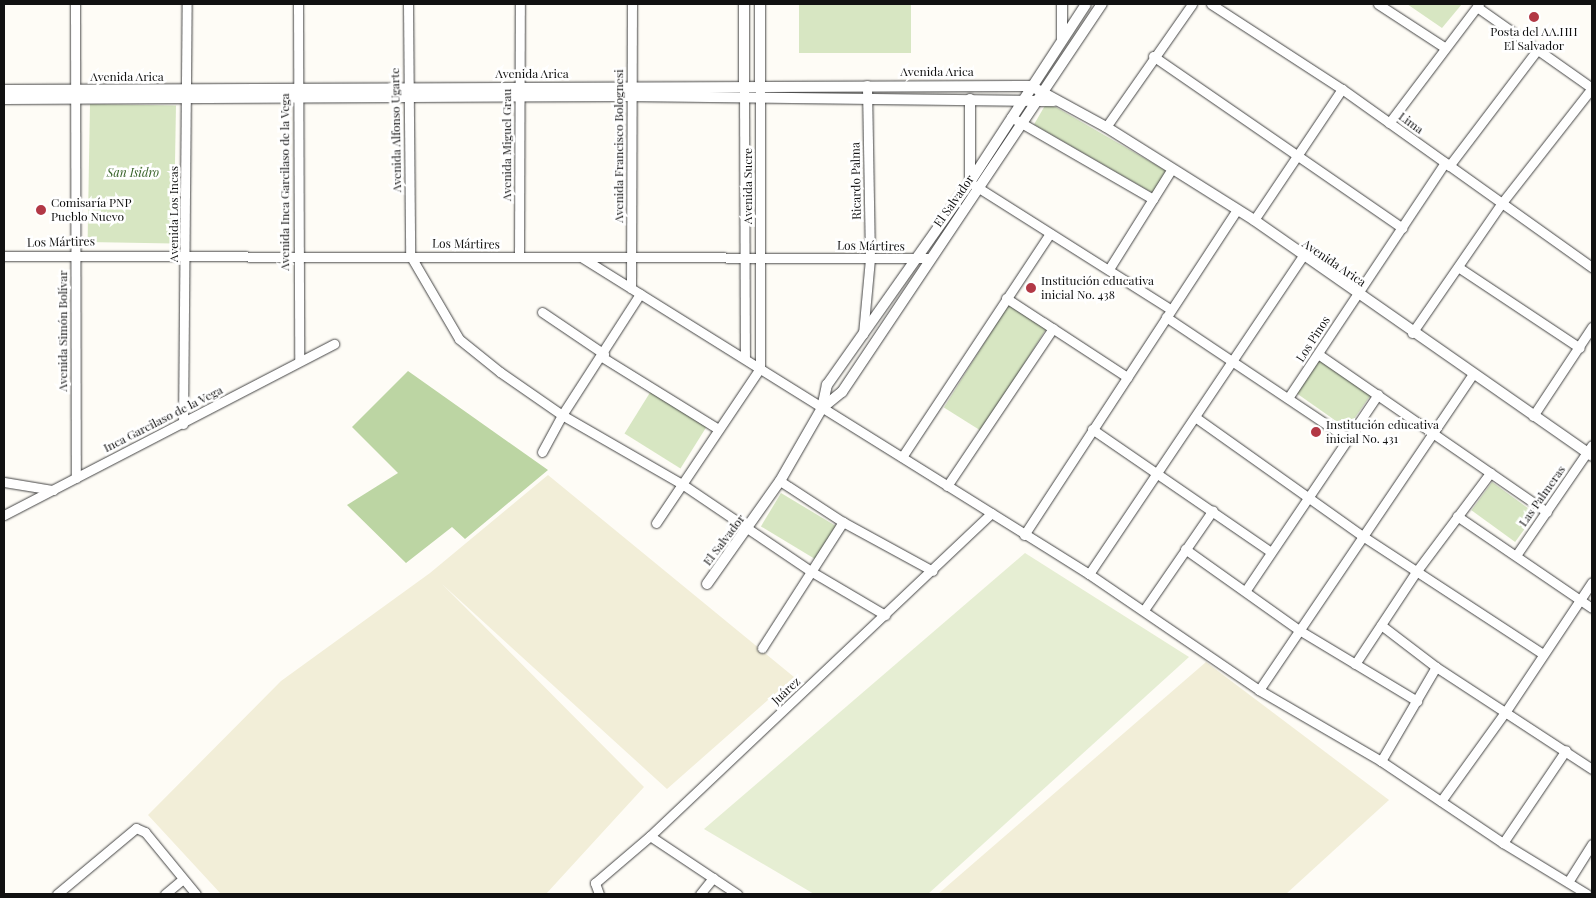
<!DOCTYPE html>
<meta charset="utf-8">
<style>
body{margin:0}
#map{position:relative;width:1596px;height:898px;overflow:hidden;background:#fefcf6;font-family:"Playfair Display",serif}
div>[style]{position:absolute}
.farmland>*{inset:0;background:#f2eed8}
.green>*{inset:0;background:#d7e6c2;transform-origin:0 0}
.forest>*{inset:0;background:#bcd5a3}
.pitch>*{inset:0;background:#e6eed3}
.roads{filter:drop-shadow(0 0 1px #444) drop-shadow(0 0 1px #444)}
.minor>*{height:9px;margin:-4.5px;padding:0 4.5px;transform-origin:4.5px;border-radius:4.5px;background:#fff}
.tertiary>*{height:10px;margin:-5px;padding:0 5px;transform-origin:5px;border-radius:5px;background:#fff}
.dots>*{width:14px;height:14px;translate:-50% -50%;box-sizing:border-box;border:2px solid #fff;border-radius:50%}
span{translate:-50% -50%;white-space:nowrap;text-align:center;line-height:1.15;-webkit-text-stroke:5px #fff;paint-order:stroke}
.poi-label{font-size:12px;color:#111}
.left{translate:0 -50%;text-align:left}
.street-label{font-size:12px;color:#111}
.park-label{font-size:12px;color:#376228;font-style:italic}
.frame{position:absolute;inset:0;border:5px solid #111;pointer-events:none}
</style>
<div id="map">
<div class="farmland">
<i style="clip-path:polygon(548px 475px,794px 677px,667px 789px,442px 584px,644px 787px,546px 894px,221px 894px,148px 815px,281px 681px,430px 573px)"></i>
<i style="clip-path:polygon(1206px 662px,1389px 800px,1286px 894px,938px 894px)"></i>
</div>
<div class="green">
<i style="left:799px;top:4px;width:112px;height:49px"></i>
<i style="clip-path:polygon(1407px 4px,1462px 4px,1442px 28px)"></i>
<i style="left:1047px;top:102px;width:137px;height:26px;rotate:30deg"></i>
<i style="left:90px;top:104px;width:86px;height:138px;rotate:1deg"></i>
<i style="left:1008px;top:305px;width:45px;height:121px;rotate:32deg"></i>
<i style="left:1319px;top:359px;width:63px;height:41px;rotate:35deg"></i>
<i style="left:651px;top:391px;width:66px;height:50px;rotate:32deg"></i>
<i style="left:1492px;top:482px;width:54px;height:35px;rotate:36deg"></i>
<i style="left:781px;top:493px;width:66px;height:39px;rotate:31deg"></i>
</div>
<div class="forest">
<i style="clip-path:polygon(408px 371px,548px 470px,465px 539px,452px 527px,406px 563px,347px 505px,398px 473px,352px 427px)"></i>
</div>
<div class="pitch">
<i style="clip-path:polygon(1025px 553px,1189px 657px,928px 894px,814px 894px,704px 829px)"></i>
</div>
<div class="roads">
<div class="minor">
<i style="left:75px;top:4px;width:474px;rotate:89.9deg"></i>
<i style="left:298px;top:4px;width:357px;rotate:89.8deg"></i>
<i style="left:408px;top:4px;width:251px;rotate:89.5deg"></i>
<i style="left:410px;top:255px;width:97px;rotate:59.7deg"></i>
<i style="left:459px;top:339px;width:53px;rotate:38.8deg"></i>
<i style="left:500px;top:372px;width:75px;rotate:34.7deg"></i>
<i style="left:562px;top:415px;width:138px;rotate:29.9deg"></i>
<i style="left:682px;top:484px;width:157px;rotate:34.1deg"></i>
<i style="left:812px;top:572px;width:85px;rotate:30.5deg"></i>
<i style="left:1211px;top:4px;width:156px;rotate:33deg"></i>
<i style="left:1342px;top:89px;width:307px;rotate:35.5deg"></i>
<i style="left:1378px;top:4px;width:79px;rotate:33.1deg"></i>
<i style="left:1477px;top:7px;width:141px;rotate:35.2deg"></i>
<i style="left:1153px;top:56px;width:303px;rotate:34.6deg"></i>
<i style="left:744px;top:90px;width:268px;rotate:89.8deg"></i>
<i style="left:1011px;top:117px;width:164px;rotate:30deg"></i>
<i style="left:1389px;top:123px;width:149px;rotate:-52.9deg"></i>
<i style="left:1106px;top:127px;width:150px;rotate:-55deg"></i>
<i style="left:1449px;top:166px;width:146px;rotate:-52.8deg"></i>
<i style="left:974px;top:185px;width:232px;rotate:32.3deg"></i>
<i style="left:1254px;top:220px;width:158px;rotate:-56.1deg"></i>
<i style="left:4px;top:256px;width:925px;rotate:0.12deg"></i>
<i style="left:519px;top:257px;width:253px;rotate:-89.8deg"></i>
<i style="left:581px;top:257px;width:599px;rotate:31.96deg"></i>
<i style="left:1089px;top:574px;width:206px;rotate:34.3deg"></i>
<i style="left:1259px;top:690px;width:141px;rotate:30.2deg"></i>
<i style="left:1381px;top:761px;width:147px;rotate:33.9deg"></i>
<i style="left:1503px;top:843px;width:98px;rotate:31.3deg"></i>
<i style="left:1458px;top:267px;width:146px;rotate:33.6deg"></i>
<i style="left:1109px;top:269px;width:117px;rotate:-57.9deg"></i>
<i style="left:631px;top:288px;width:284px;rotate:-89.8deg"></i>
<i style="left:1006px;top:298px;width:145px;rotate:33.1deg"></i>
<i style="left:542px;top:312px;width:75px;rotate:34.1deg"></i>
<i style="left:1166px;top:317px;width:219px;rotate:33.8deg"></i>
<i style="left:1412px;top:333px;width:157px;rotate:-55.4deg"></i>
<i style="left:1501px;top:204px;width:147px;rotate:-51.9deg"></i>
<i style="left:863px;top:334px;width:75px;rotate:-84.7deg"></i>
<i style="left:870px;top:259px;width:174px;rotate:-91deg"></i>
<i style="left:1318px;top:354px;width:278px;rotate:34.6deg"></i>
<i style="left:602px;top:357px;width:137px;rotate:31.8deg"></i>
<i style="left:1288px;top:398px;width:283px;rotate:-56.3deg"></i>
<i style="left:1533px;top:416px;width:107px;rotate:-56.5deg"></i>
<i style="left:1195px;top:417px;width:204px;rotate:35.4deg"></i>
<i style="left:1361px;top:535px;width:217px;rotate:33.2deg"></i>
<i style="left:183px;top:424px;width:420px;rotate:-89.5deg"></i>
<i style="left:1092px;top:429px;width:217px;rotate:34.5deg"></i>
<i style="left:542px;top:452px;width:42px;rotate:-61.6deg"></i>
<i style="left:562px;top:415px;width:144px;rotate:-57.2deg"></i>
<i style="left:902px;top:457px;width:268px;rotate:-56.5deg"></i>
<i style="left:780px;top:481px;width:75px;rotate:33.1deg"></i>
<i style="left:843px;top:522px;width:102px;rotate:28.6deg"></i>
<i style="left:4px;top:482px;width:50px;rotate:9.3deg"></i>
<i style="left:947px;top:486px;width:190px;rotate:-56.1deg"></i>
<i style="left:4px;top:515px;width:372px;rotate:-27.4deg"></i>
<i style="left:1457px;top:516px;width:163px;rotate:34.3deg"></i>
<i style="left:656px;top:523px;width:187px;rotate:-56.1deg"></i>
<i style="left:760px;top:368px;width:276px;rotate:-90deg"></i>
<i style="left:1024px;top:535px;width:387px;rotate:-56.8deg"></i>
<i style="left:1185px;top:549px;width:140px;rotate:35.4deg"></i>
<i style="left:1299px;top:630px;width:138px;rotate:31deg"></i>
<i style="left:1517px;top:554px;width:132px;rotate:-55.5deg"></i>
<i style="left:1089px;top:574px;width:382px;rotate:-56.1deg"></i>
<i style="left:1246px;top:590px;width:236px;rotate:-56deg"></i>
<i style="left:1144px;top:610px;width:121px;rotate:-55.4deg"></i>
<i style="left:1381px;top:625px;width:69px;rotate:37.4deg"></i>
<i style="left:1436px;top:667px;width:186px;rotate:33.2deg"></i>
<i style="left:762px;top:648px;width:150px;rotate:-57.3deg"></i>
<i style="left:1355px;top:664px;width:110px;rotate:-56.5deg"></i>
<i style="left:1416px;top:572px;width:124px;rotate:-53.2deg"></i>
<i style="left:1259px;top:690px;width:380px;rotate:-55.9deg"></i>
<i style="left:1381px;top:761px;width:109px;rotate:-59.7deg"></i>
<i style="left:1441px;top:801px;width:111px;rotate:-54.2deg"></i>
<i style="left:1506px;top:711px;width:155px;rotate:-56.3deg"></i>
<i style="left:650px;top:836px;width:105px;rotate:33.7deg"></i>
<i style="left:1503px;top:843px;width:112px;rotate:-55.9deg"></i>
<i style="left:1568px;top:882px;width:45px;rotate:-57.7deg"></i>
<i style="left:57px;top:894px;width:103px;rotate:-39.9deg"></i>
<i style="left:136px;top:828px;width:10px;rotate:24deg"></i>
<i style="left:145px;top:832px;width:80px;rotate:50.6deg"></i>
<i style="left:165px;top:894px;width:23px;rotate:-40deg"></i>
<i style="left:599px;top:894px;width:12px;rotate:-110deg"></i>
<i style="left:595px;top:883px;width:72px;rotate:-40.5deg"></i>
<i style="left:650px;top:836px;width:470px;rotate:-43.4deg"></i>
<i style="left:700px;top:894px;width:21px;rotate:-51deg"></i>
</div>
<div class="tertiary">
<i style="left:744px;top:4px;width:83px;rotate:90deg"></i>
<i style="left:760px;top:4px;width:83px;rotate:90deg"></i>
<i style="left:1062px;top:39px;width:35px;rotate:-90deg"></i>
<i style="left:4px;top:90px;width:1027px;rotate:-0.22deg"></i>
<i style="left:1031px;top:86px;width:85px;rotate:28.7deg"></i>
<i style="left:1106px;top:127px;width:175px;rotate:32.1deg"></i>
<i style="left:1254px;top:220px;width:412px;rotate:34.9deg"></i>
<i style="left:4px;top:99px;width:628px;rotate:-0.27deg"></i>
<i style="left:632px;top:96px;width:422px;rotate:0.7deg"></i>
<i style="left:970px;top:182px;width:83px;rotate:-90deg"></i>
<i style="left:822px;top:408px;width:26px;rotate:-39deg"></i>
<i style="left:842px;top:392px;width:467px;rotate:-56.2deg"></i>
<i style="left:707px;top:584px;width:126px;rotate:-54.7deg"></i>
<i style="left:780px;top:481px;width:84px;rotate:-60.1deg"></i>
<i style="left:822px;top:408px;width:24px;rotate:-78deg"></i>
<i style="left:827px;top:385px;width:248px;rotate:-54.8deg"></i>
<i style="left:970px;top:182px;width:212px;rotate:-56.9deg"></i>
</div>
</div>
<div class="dots">
<i style="left:1534px;top:17px;background:#b23845"></i>
<i style="left:41px;top:210px;background:#b23845"></i>
<i style="left:1031px;top:288px;background:#b23845"></i>
<i style="left:1316px;top:432px;background:#b23845"></i>
</div>
<div class="poi-label">
<span style="left:1534px;top:39px">Posta del AA.HH<br>El Salvador</span>
<span class="left" style="left:51px;top:210px">Comisaría PNP<br>Pueblo Nuevo</span>
<span class="left" style="left:1041px;top:288px">Institución educativa<br>inicial No. 438</span>
<span class="left" style="left:1326px;top:432px">Institución educativa<br>inicial No. 431</span>
</div>
<div class="street-label">
<span style="left:937px;top:72px">Avenida Arica</span>
<span style="left:532px;top:74px">Avenida Arica</span>
<span style="left:127px;top:77px">Avenida Arica</span>
<span style="left:1411px;top:123px;rotate:36deg">Lima</span>
<span style="left:396px;top:130px;rotate:-91deg">Avenida Alfonso Ugarte</span>
<span style="left:507px;top:145px;rotate:-90deg">Avenida Miguel Grau</span>
<span style="left:619px;top:146px;rotate:-90deg">Avenida Francisco Bolognesi</span>
<span style="left:856px;top:181px;rotate:-91deg">Ricardo Palma</span>
<span style="left:285px;top:182px;rotate:-90deg">Avenida Inca Garcilaso de la Vega</span>
<span style="left:748px;top:186px;rotate:-90deg">Avenida Sucre</span>
<span style="left:954px;top:201px;rotate:-55deg">El Salvador</span>
<span style="left:174px;top:214px;rotate:-90deg">Avenida Los Incas</span>
<span style="left:61px;top:242px;rotate:-1deg">Los Mártires</span>
<span style="left:466px;top:244px;rotate:1deg">Los Mártires</span>
<span style="left:871px;top:246px;rotate:1deg">Los Mártires</span>
<span style="left:1334px;top:263px;rotate:34deg">Avenida Arica</span>
<span style="left:63px;top:331px;rotate:-90deg">Avenida Simón Bolívar</span>
<span style="left:1313px;top:339px;rotate:-57deg">Los Pinos</span>
<span style="left:163px;top:419px;rotate:-27deg">Inca Garcilaso de la Vega</span>
<span style="left:1542px;top:496px;rotate:-55deg">Las Palmeras</span>
<span style="left:724px;top:540px;rotate:-53deg">El Salvador</span>
<span style="left:786px;top:691px;rotate:-43deg">Juárez</span>
</div>
<div class="park-label">
<span style="left:133px;top:173px">San Isidro</span>
</div>
<div class="frame"></div>
</div>
